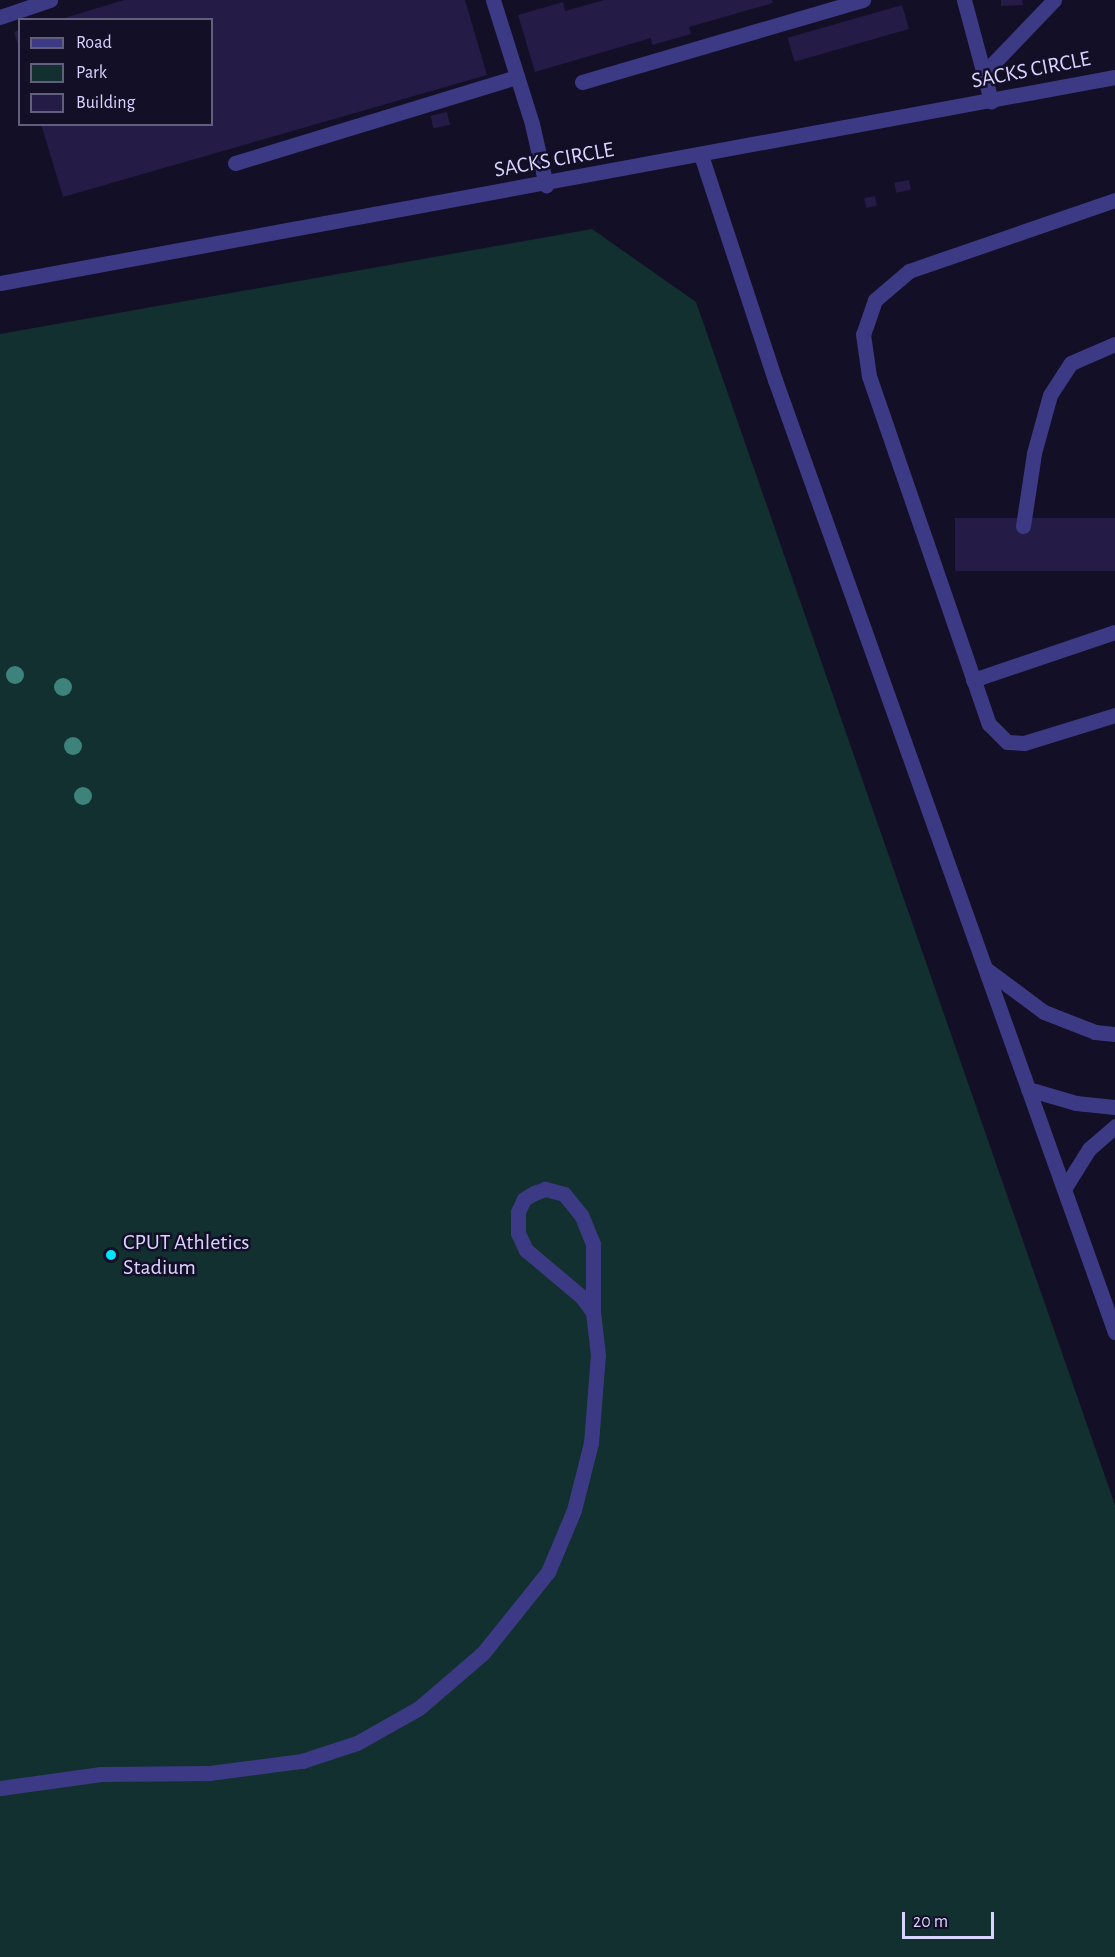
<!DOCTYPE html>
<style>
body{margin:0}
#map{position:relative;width:1115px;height:1957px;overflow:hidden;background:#130f26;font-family:"Alegreya Sans",sans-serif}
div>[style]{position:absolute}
.green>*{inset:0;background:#12302f}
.building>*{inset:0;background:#241b47;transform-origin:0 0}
.lane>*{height:15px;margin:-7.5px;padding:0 7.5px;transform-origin:7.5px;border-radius:7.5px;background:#3d3a85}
.street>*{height:15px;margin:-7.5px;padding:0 7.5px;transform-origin:7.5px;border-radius:7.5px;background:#3d3a85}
.trees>*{width:18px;height:18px;margin:-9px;border-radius:50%;background:#3d827b}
.dots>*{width:16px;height:16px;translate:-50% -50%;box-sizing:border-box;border:3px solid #130f26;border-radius:50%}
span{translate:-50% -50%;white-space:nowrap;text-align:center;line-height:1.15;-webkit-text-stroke:5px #130f26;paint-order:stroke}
.street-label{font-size:22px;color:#d9d4ff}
.poi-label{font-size:22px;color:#d9d4ff}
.left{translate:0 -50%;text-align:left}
.legend{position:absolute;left:18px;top:18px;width:195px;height:108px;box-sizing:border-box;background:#130f26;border:2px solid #625e7d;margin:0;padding:8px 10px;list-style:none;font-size:18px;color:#d9d4ff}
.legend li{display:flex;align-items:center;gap:12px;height:30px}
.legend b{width:30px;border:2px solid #625e7d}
.scale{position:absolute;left:902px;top:1912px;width:92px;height:27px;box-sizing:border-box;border:3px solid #d9d4ff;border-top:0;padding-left:8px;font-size:18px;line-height:21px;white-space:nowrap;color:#d9d4ff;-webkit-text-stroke:4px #130f26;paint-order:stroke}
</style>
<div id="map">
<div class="green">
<i style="clip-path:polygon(592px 229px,696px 302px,1115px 1505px,1115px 1957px,0 1957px,0 334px)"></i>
</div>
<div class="building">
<i style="clip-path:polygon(124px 0,465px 0,487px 75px,63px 197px,41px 124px,212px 124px,212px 20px,58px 20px)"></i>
<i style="clip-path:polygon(604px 0,772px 0,773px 3px,689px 27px,691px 34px,652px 45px,651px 38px,535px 72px,518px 15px,563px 2px,565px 11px)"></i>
<i style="clip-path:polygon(1001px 0,1022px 0,1023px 5px,1001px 6px)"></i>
<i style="left:902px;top:5px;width:25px;height:119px;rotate:74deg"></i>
<i style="clip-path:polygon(20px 30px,20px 47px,19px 47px,14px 32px)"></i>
<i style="left:447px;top:112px;width:13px;height:17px;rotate:77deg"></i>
<i style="left:909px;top:180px;width:10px;height:15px;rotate:79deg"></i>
<i style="left:875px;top:196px;width:10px;height:11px;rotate:79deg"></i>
<i style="left:1115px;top:518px;width:53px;height:160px;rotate:90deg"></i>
</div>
<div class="lane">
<i style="left:493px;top:0;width:130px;rotate:72.5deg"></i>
<i style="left:532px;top:124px;width:63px;rotate:77.1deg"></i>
<i style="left:964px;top:0;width:105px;rotate:75deg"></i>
<i style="left:0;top:17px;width:53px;rotate:-18.8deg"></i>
<i style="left:984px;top:73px;width:101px;rotate:-46.2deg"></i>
<i style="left:582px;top:82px;width:293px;rotate:-16.3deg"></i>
<i style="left:701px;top:155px;width:237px;rotate:71.8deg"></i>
<i style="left:775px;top:380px;width:1011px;rotate:70.35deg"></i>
<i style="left:235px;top:163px;width:295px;rotate:-17deg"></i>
<i style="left:1115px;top:200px;width:218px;rotate:161deg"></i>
<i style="left:909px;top:271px;width:45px;rotate:139.5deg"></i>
<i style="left:875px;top:300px;width:36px;rotate:109deg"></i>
<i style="left:863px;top:334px;width:42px;rotate:81.9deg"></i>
<i style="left:869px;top:376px;width:368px;rotate:71deg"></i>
<i style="left:989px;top:724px;width:25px;rotate:45deg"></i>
<i style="left:1007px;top:742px;width:17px;rotate:3deg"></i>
<i style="left:1024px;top:743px;width:95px;rotate:-17.1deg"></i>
<i style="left:0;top:283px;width:1134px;rotate:-10.47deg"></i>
<i style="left:1023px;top:526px;width:74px;rotate:-81.4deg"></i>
<i style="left:1034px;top:453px;width:60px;rotate:-74.6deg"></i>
<i style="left:1050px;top:395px;width:38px;rotate:-57deg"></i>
<i style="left:1071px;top:363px;width:48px;rotate:-23.4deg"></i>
<i style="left:973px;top:680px;width:150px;rotate:-18.7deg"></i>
<i style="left:986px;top:969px;width:72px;rotate:36.6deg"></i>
<i style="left:1044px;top:1012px;width:55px;rotate:21.4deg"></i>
<i style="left:1095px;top:1032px;width:20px;rotate:6deg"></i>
<i style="left:1028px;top:1089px;width:50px;rotate:16.3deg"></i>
<i style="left:1076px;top:1103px;width:39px;rotate:6deg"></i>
<i style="left:1064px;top:1189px;width:47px;rotate:-58deg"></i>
<i style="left:1089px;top:1149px;width:35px;rotate:-41deg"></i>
</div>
<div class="street">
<i style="left:0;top:1788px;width:102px;rotate:-7.9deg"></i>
<i style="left:101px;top:1774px;width:108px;rotate:-0.5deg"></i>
<i style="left:209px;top:1773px;width:94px;rotate:-7.4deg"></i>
<i style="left:302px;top:1761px;width:58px;rotate:-18.1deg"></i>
<i style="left:357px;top:1743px;width:71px;rotate:-29.4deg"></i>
<i style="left:419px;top:1708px;width:84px;rotate:-40.7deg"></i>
<i style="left:483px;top:1653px;width:104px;rotate:-51.3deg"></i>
<i style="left:548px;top:1572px;width:67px;rotate:-67.2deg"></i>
<i style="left:574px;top:1510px;width:69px;rotate:-75.8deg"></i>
<i style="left:591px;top:1443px;width:88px;rotate:-85.5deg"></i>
<i style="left:598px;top:1355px;width:43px;rotate:-96.6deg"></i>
<i style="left:593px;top:1312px;width:68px;rotate:-90deg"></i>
<i style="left:593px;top:1244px;width:31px;rotate:-112deg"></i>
<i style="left:581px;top:1215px;width:27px;rotate:-129deg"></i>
<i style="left:564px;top:1194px;width:20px;rotate:-165deg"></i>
<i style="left:545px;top:1189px;width:12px;rotate:160deg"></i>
<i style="left:534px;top:1193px;width:12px;rotate:149deg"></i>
<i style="left:524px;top:1199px;width:14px;rotate:115deg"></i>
<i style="left:518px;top:1212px;width:21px;rotate:90deg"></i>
<i style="left:518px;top:1233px;width:19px;rotate:65deg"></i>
<i style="left:526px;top:1250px;width:73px;rotate:40deg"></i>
<i style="left:582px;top:1297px;width:19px;rotate:54deg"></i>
</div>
<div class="trees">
<i style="left:15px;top:675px"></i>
<i style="left:63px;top:687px"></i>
<i style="left:73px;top:746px"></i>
<i style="left:83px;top:796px"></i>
</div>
<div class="dots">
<i style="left:111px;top:1255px;background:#00e5ff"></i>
</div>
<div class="street-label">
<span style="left:1031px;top:70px;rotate:-11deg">SACKS CIRCLE</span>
<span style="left:554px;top:160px;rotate:-10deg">SACKS CIRCLE</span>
</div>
<div class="poi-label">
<span class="left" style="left:123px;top:1255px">CPUT Athletics<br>Stadium</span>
</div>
<ul class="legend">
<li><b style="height:8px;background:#3d3a85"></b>Road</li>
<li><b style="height:16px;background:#12302f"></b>Park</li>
<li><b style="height:16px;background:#241b47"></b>Building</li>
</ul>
<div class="scale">20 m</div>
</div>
